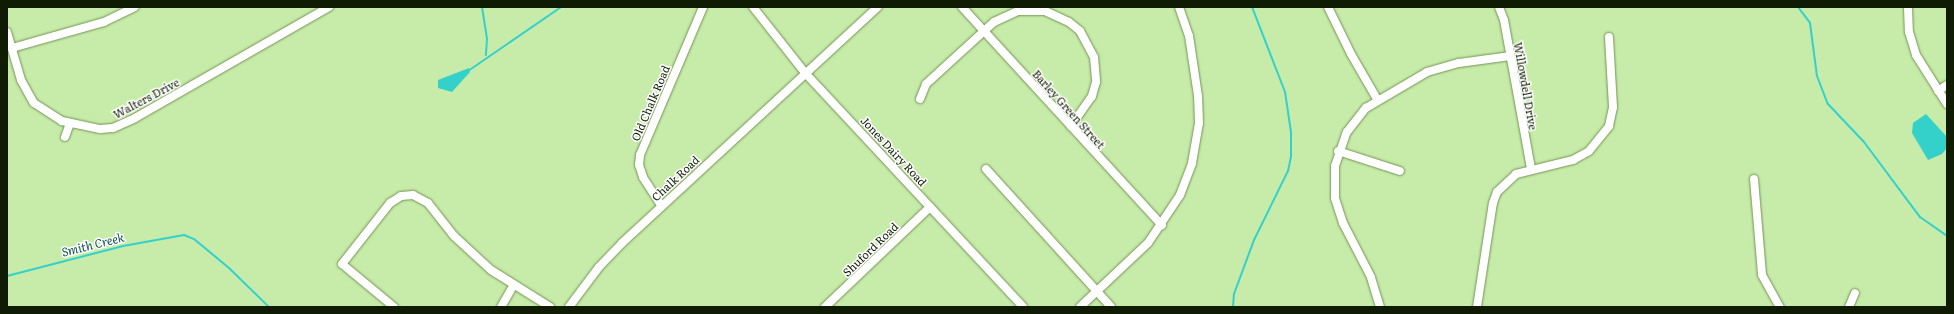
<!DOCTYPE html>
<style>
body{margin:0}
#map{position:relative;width:1954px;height:314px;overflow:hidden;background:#c7eba8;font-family:Literata,serif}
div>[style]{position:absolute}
.water>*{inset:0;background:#34d1cb}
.stream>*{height:2px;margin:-1px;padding:0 1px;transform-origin:1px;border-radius:1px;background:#34d1cb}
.roads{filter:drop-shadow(0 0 1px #749456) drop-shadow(0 0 1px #749456)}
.minor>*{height:8px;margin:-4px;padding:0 4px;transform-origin:4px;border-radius:4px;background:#fff}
span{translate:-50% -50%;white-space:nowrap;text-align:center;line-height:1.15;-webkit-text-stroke:3px #fefefe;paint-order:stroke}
.street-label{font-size:11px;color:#0f1b03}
.water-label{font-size:12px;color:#11514f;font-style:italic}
.frame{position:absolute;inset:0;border:8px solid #0f1b03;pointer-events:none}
</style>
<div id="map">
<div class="water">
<i style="clip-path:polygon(469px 68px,470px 72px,452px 92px,438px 88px,438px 80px)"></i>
<i style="clip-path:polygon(1926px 114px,1947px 137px,1947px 148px,1942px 154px,1928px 160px,1912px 133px,1913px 123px)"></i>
</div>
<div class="stream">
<i style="left:482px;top:7px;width:32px;rotate:81deg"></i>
<i style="left:487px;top:39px;width:16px;rotate:94deg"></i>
<i style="left:1798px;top:7px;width:20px;rotate:53deg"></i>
<i style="left:1810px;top:23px;width:53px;rotate:82.5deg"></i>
<i style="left:1817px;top:76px;width:30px;rotate:69deg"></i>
<i style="left:1828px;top:104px;width:52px;rotate:46.5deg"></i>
<i style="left:1864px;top:142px;width:94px;rotate:53.3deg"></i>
<i style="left:1920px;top:217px;width:33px;rotate:35deg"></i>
<i style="left:468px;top:71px;width:113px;rotate:-34.5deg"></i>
<i style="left:7px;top:276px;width:120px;rotate:-14.5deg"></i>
<i style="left:123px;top:246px;width:62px;rotate:-10.2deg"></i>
<i style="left:184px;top:235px;width:11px;rotate:22deg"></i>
<i style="left:194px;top:239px;width:45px;rotate:39.6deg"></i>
<i style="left:229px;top:268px;width:56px;rotate:44.3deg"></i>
<i style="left:1233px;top:307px;width:13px;rotate:-86deg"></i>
<i style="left:1234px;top:294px;width:58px;rotate:-69.7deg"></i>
<i style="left:1254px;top:240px;width:77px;rotate:-63.8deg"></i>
<i style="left:1288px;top:171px;width:14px;rotate:-78deg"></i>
<i style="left:1291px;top:157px;width:25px;rotate:-90deg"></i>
<i style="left:1291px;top:132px;width:40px;rotate:-98.5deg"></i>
<i style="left:1285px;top:92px;width:91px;rotate:-111.2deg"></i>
</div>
<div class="roads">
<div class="minor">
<i style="left:753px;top:7px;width:85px;rotate:51.7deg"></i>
<i style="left:806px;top:74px;width:318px;rotate:47deg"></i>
<i style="left:962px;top:7px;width:296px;rotate:47.5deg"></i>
<i style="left:1328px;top:7px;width:52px;rotate:63.9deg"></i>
<i style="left:1351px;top:54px;width:52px;rotate:60deg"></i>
<i style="left:1499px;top:7px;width:14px;rotate:69deg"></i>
<i style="left:1504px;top:20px;width:151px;rotate:79.7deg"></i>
<i style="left:1908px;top:7px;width:25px;rotate:88deg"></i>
<i style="left:1909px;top:32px;width:24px;rotate:73deg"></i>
<i style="left:1916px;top:55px;width:58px;rotate:57.7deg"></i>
<i style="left:7px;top:32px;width:50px;rotate:73.7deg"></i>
<i style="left:21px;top:80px;width:26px;rotate:61deg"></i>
<i style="left:34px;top:103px;width:33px;rotate:33deg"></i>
<i style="left:62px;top:121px;width:39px;rotate:12deg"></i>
<i style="left:100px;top:129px;width:13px;rotate:-4deg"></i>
<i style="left:113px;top:128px;width:24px;rotate:-24deg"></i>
<i style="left:135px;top:118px;width:224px;rotate:-29.8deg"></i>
<i style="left:12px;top:48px;width:96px;rotate:-15.8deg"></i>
<i style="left:104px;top:22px;width:34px;rotate:-26deg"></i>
<i style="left:1938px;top:91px;width:11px;rotate:-34deg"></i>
<i style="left:920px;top:99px;width:16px;rotate:-68deg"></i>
<i style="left:926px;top:84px;width:92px;rotate:-42.4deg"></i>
<i style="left:994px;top:22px;width:26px;rotate:-25deg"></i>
<i style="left:1018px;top:11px;width:27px"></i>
<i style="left:1045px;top:11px;width:26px;rotate:25deg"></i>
<i style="left:1069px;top:22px;width:14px;rotate:39deg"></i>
<i style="left:1080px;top:31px;width:30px;rotate:62deg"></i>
<i style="left:1094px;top:57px;width:25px;rotate:85deg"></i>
<i style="left:1096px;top:82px;width:15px;rotate:106deg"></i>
<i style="left:1092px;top:96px;width:37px;rotate:125deg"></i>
<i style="left:65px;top:137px;width:15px;rotate:-70deg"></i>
<i style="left:1338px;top:151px;width:65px;rotate:17.9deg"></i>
<i style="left:986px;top:169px;width:186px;rotate:47.8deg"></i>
<i style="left:1754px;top:179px;width:96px;rotate:85.2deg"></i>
<i style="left:1762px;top:275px;width:37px;rotate:61deg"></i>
<i style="left:661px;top:205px;width:33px;rotate:-123deg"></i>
<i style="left:643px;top:177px;width:13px;rotate:-108deg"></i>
<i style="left:639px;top:165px;width:10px;rotate:-84deg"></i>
<i style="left:640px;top:155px;width:161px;rotate:-66.9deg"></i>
<i style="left:394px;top:307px;width:67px;rotate:-140.4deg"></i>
<i style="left:342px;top:264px;width:78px;rotate:-51.8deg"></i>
<i style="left:390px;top:203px;width:13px;rotate:-32deg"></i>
<i style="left:401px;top:196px;width:12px;rotate:-5deg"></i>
<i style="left:413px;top:195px;width:17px;rotate:28deg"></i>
<i style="left:428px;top:203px;width:42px;rotate:51.8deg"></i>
<i style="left:454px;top:236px;width:50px;rotate:42.6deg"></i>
<i style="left:491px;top:270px;width:70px;rotate:32.1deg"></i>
<i style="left:501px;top:307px;width:24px;rotate:-60deg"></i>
<i style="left:569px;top:307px;width:50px;rotate:-53.1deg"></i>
<i style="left:599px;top:267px;width:33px;rotate:-46deg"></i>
<i style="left:622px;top:243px;width:348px;rotate:-42.7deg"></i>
<i style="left:825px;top:307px;width:145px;rotate:-43.6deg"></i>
<i style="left:1080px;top:307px;width:93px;rotate:-43.3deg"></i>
<i style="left:1148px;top:243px;width:58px;rotate:-56.3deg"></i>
<i style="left:1180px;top:195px;width:34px;rotate:-69deg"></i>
<i style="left:1192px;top:163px;width:41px;rotate:-80.1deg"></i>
<i style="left:1199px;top:123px;width:27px;rotate:-92deg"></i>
<i style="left:1198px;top:96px;width:61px;rotate:-98.5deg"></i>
<i style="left:1189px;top:36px;width:31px;rotate:-109deg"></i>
<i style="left:1380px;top:307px;width:31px;rotate:-107deg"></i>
<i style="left:1371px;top:277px;width:61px;rotate:-117.4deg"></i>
<i style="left:1343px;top:223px;width:26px;rotate:-108deg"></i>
<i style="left:1335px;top:198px;width:32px;rotate:-90deg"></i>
<i style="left:1335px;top:166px;width:36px;rotate:-71deg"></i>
<i style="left:1347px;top:132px;width:31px;rotate:-52deg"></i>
<i style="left:1366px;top:108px;width:71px;rotate:-30.5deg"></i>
<i style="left:1427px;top:72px;width:33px;rotate:-16deg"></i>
<i style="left:1459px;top:63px;width:52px;rotate:-7.7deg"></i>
<i style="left:1477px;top:307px;width:105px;rotate:-81.3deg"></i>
<i style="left:1493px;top:203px;width:12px;rotate:-70deg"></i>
<i style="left:1497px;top:192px;width:26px;rotate:-43deg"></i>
<i style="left:1516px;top:174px;width:59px;rotate:-13.8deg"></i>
<i style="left:1573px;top:160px;width:18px;rotate:-29deg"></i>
<i style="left:1589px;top:151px;width:32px;rotate:-51deg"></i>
<i style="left:1609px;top:126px;width:19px;rotate:-78deg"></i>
<i style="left:1613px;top:107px;width:70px;rotate:-93.3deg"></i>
<i style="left:1849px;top:307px;width:15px;rotate:-67deg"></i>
</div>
</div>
<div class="street-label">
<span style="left:1526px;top:86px;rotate:80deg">Willowdell Drive</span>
<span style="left:146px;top:98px;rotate:-28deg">Walters Drive</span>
<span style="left:650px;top:103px;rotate:-67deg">Old Chalk Road</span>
<span style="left:1069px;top:109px;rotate:48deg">Barley Green Street</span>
<span style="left:894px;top:151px;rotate:47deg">Jones Dairy Road</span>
<span style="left:675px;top:178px;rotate:-43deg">Chalk Road</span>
<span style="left:870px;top:249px;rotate:-44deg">Shuford Road</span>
</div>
<div class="water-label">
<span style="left:93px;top:245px;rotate:-14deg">Smith Creek</span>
</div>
<div class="frame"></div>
</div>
